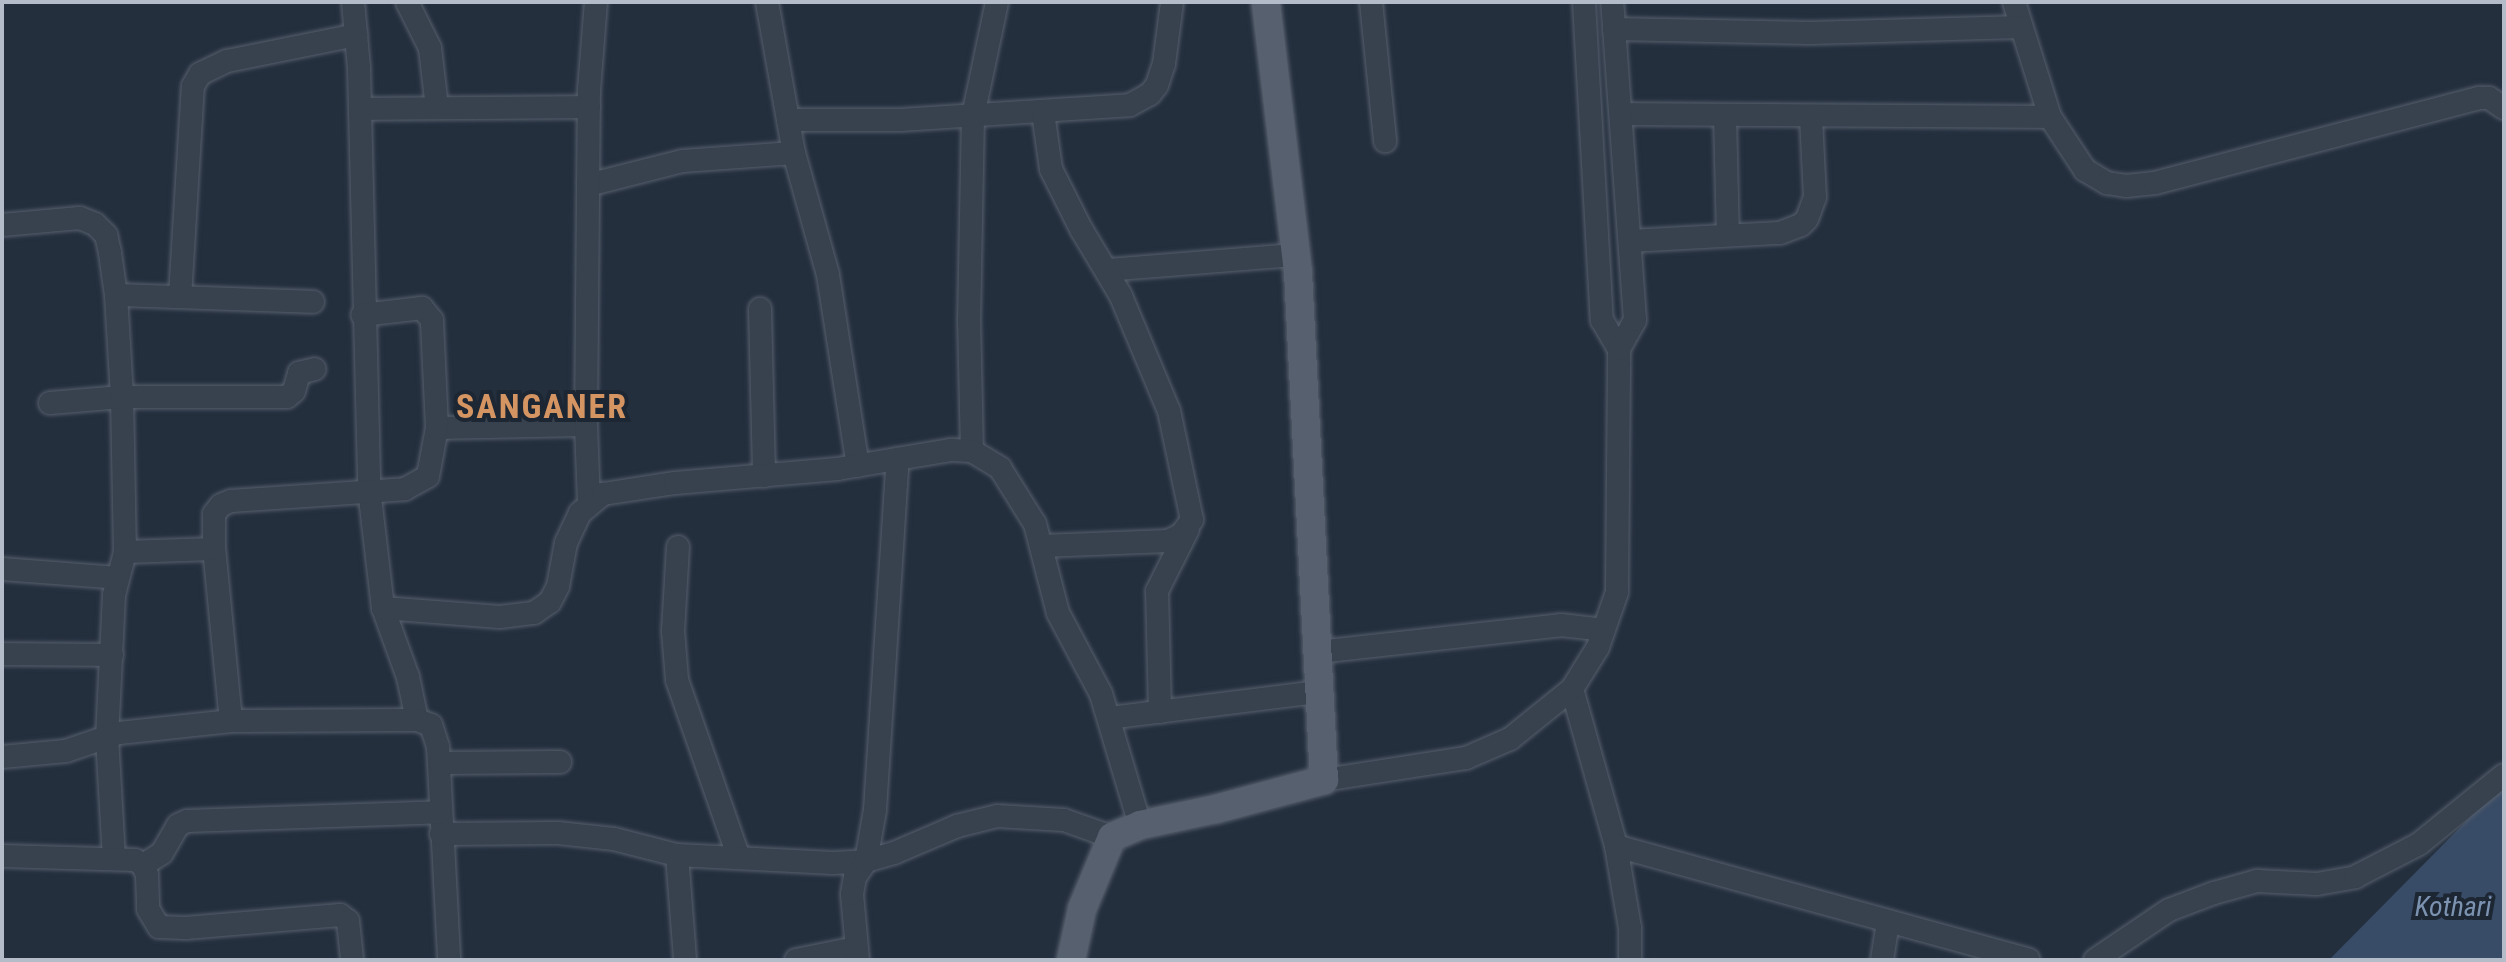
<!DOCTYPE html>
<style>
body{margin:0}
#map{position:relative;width:2506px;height:962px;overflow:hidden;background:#242f3e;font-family:"Roboto Condensed",sans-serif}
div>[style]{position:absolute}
.water>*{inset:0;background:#394c67}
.roads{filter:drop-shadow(0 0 2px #565f6c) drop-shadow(0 0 2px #565f6c)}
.minor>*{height:22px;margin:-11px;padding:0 11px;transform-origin:11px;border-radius:11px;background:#38414e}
.major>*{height:28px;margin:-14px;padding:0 14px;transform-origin:14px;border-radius:14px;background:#56606e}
span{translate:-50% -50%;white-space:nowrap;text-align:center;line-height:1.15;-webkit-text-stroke:8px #1d2633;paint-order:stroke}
.water-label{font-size:28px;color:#7c92b1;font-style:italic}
.district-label{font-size:34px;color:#d59563;font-weight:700;letter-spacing:2px}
.frame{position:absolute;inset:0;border:4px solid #b4bcc9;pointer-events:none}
</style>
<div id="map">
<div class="water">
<i style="clip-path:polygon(2504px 783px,2504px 960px,2329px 960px)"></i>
</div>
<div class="roads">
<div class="minor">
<i style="left:353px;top:2px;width:66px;rotate:84.8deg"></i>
<i style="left:359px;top:68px;width:421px;rotate:88.6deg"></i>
<i style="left:369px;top:489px;width:120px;rotate:83.3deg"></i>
<i style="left:383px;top:608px;width:73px;rotate:70.1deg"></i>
<i style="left:408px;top:677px;width:44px;rotate:78.2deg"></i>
<i style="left:417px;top:720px;width:15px;rotate:20deg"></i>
<i style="left:431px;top:725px;width:23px;rotate:72deg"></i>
<i style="left:438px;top:747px;width:213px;rotate:87deg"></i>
<i style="left:407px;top:2px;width:51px;rotate:63.4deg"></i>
<i style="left:430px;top:48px;width:60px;rotate:83.3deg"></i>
<i style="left:767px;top:2px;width:153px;rotate:79.9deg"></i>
<i style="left:794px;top:153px;width:127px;rotate:74.4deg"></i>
<i style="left:828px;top:275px;width:193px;rotate:81.1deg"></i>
<i style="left:1371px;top:2px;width:140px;rotate:84.2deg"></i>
<i style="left:1584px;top:2px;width:319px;rotate:86.8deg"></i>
<i style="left:1602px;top:320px;width:34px;rotate:60deg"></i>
<i style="left:2014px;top:2px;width:121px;rotate:72.6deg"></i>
<i style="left:2050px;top:117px;width:64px;rotate:56.6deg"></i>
<i style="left:2085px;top:170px;width:26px;rotate:31deg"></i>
<i style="left:2107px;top:183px;width:19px;rotate:9deg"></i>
<i style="left:2126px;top:186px;width:29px;rotate:-6deg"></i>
<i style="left:2155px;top:183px;width:336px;rotate:-14.7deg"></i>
<i style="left:2480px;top:98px;width:9px"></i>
<i style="left:2489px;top:98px;width:18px;rotate:34deg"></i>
<i style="left:1614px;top:29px;width:196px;rotate:1.2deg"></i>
<i style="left:1810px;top:33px;width:211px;rotate:-1.6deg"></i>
<i style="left:360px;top:109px;width:229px;rotate:-0.5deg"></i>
<i style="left:1622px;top:114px;width:428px;rotate:0.4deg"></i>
<i style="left:1725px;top:116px;width:119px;rotate:88.6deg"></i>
<i style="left:788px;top:120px;width:112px"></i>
<i style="left:900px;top:120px;width:230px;rotate:-3.7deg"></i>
<i style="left:1130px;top:105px;width:23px;rotate:-29deg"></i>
<i style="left:1150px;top:94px;width:11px;rotate:-52deg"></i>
<i style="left:1157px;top:85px;width:22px;rotate:-72deg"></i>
<i style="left:1164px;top:64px;width:63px;rotate:-82.6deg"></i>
<i style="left:588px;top:185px;width:98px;rotate:-14.2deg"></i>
<i style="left:683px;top:161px;width:111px;rotate:-4.1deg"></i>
<i style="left:2px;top:225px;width:78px;rotate:-5.1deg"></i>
<i style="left:80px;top:218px;width:16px;rotate:22deg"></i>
<i style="left:95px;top:224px;width:16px;rotate:45deg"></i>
<i style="left:106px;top:235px;width:18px;rotate:77deg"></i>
<i style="left:110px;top:253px;width:42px;rotate:81.9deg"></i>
<i style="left:116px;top:295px;width:102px;rotate:86.6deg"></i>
<i style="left:122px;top:397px;width:155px;rotate:88.9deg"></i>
<i style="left:125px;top:552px;width:44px;rotate:104.3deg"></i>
<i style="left:114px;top:595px;width:142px;rotate:92.8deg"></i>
<i style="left:107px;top:737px;width:121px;rotate:86.7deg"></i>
<i style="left:1630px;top:241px;width:150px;rotate:-3.1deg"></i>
<i style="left:1780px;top:233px;width:22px;rotate:-21deg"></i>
<i style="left:1801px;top:225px;width:8px;rotate:-45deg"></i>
<i style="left:1807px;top:219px;width:23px;rotate:-70deg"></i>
<i style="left:1815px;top:197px;width:80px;rotate:-92.9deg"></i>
<i style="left:1107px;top:270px;width:189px;rotate:-4.6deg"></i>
<i style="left:116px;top:295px;width:197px;rotate:2deg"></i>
<i style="left:180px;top:297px;width:211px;rotate:-86.5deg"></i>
<i style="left:193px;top:86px;width:14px;rotate:-60deg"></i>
<i style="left:200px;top:74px;width:30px;rotate:-26deg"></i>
<i style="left:227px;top:61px;width:132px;rotate:-11.4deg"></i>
<i style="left:760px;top:309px;width:167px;rotate:88.6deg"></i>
<i style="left:50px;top:403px;width:72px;rotate:-4.8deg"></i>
<i style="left:122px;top:397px;width:165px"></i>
<i style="left:287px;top:397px;width:9px;rotate:-41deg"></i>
<i style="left:294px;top:391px;width:19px;rotate:-74deg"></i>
<i style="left:299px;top:373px;width:16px;rotate:-14deg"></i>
<i style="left:437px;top:428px;width:149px;rotate:-1.2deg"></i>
<i style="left:972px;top:451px;width:128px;rotate:-91.3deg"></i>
<i style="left:969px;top:323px;width:207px;rotate:-88.9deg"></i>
<i style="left:973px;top:116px;width:116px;rotate:-78.1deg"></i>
<i style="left:589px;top:503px;width:78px;rotate:-92.2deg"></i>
<i style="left:586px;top:425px;width:335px;rotate:-89.5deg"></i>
<i style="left:589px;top:90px;width:88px;rotate:-85.5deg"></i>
<i style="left:1042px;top:546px;width:126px;rotate:-2.3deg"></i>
<i style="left:1168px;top:541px;width:14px;rotate:-25deg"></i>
<i style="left:1181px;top:535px;width:19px;rotate:-54deg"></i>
<i style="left:1192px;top:520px;width:111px;rotate:-101.9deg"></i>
<i style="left:1169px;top:411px;width:125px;rotate:-112.7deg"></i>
<i style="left:1121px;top:296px;width:78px;rotate:-120.8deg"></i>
<i style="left:1081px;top:229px;width:67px;rotate:-116.6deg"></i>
<i style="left:1051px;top:169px;width:57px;rotate:-98.1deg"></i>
<i style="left:678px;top:547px;width:84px;rotate:93.4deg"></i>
<i style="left:673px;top:631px;width:49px;rotate:85.3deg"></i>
<i style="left:677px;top:680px;width:188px;rotate:70.8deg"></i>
<i style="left:125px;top:552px;width:89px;rotate:-1.9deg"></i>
<i style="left:2px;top:569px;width:116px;rotate:4.4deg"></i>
<i style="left:383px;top:608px;width:117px;rotate:4.4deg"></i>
<i style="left:500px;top:617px;width:34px;rotate:-7deg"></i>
<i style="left:534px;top:613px;width:19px;rotate:-35deg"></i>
<i style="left:550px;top:602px;width:18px;rotate:-63deg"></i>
<i style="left:558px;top:586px;width:44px;rotate:-79.5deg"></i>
<i style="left:566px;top:543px;width:33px;rotate:-65deg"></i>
<i style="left:580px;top:513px;width:30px;rotate:-40deg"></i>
<i style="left:603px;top:494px;width:73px;rotate:-8.7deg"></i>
<i style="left:675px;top:483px;width:163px;rotate:-4.9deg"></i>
<i style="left:837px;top:469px;width:116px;rotate:-9.5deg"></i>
<i style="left:951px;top:450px;width:21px;rotate:3deg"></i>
<i style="left:972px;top:451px;width:33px;rotate:31deg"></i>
<i style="left:1000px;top:468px;width:66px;rotate:58deg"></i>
<i style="left:1035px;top:524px;width:92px;rotate:75.5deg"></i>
<i style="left:1058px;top:613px;width:92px;rotate:62deg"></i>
<i style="left:1101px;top:694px;width:137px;rotate:73.4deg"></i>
<i style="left:1318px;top:652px;width:244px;rotate:-6.3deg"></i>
<i style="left:1561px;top:625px;width:43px;rotate:6.6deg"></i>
<i style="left:2px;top:654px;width:110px;rotate:0.5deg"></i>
<i style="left:1572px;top:689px;width:163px;rotate:74.3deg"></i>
<i style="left:1616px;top:846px;width:83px;rotate:80.3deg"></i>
<i style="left:1630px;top:928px;width:32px;rotate:90deg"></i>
<i style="left:1160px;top:712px;width:121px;rotate:-91.4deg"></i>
<i style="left:1157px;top:591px;width:69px;rotate:-63.4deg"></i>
<i style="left:1109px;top:718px;width:212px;rotate:-7.1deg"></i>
<i style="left:231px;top:721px;width:173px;rotate:-95.6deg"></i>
<i style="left:214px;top:549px;width:35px;rotate:-90deg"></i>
<i style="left:214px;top:514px;width:11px;rotate:-52deg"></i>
<i style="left:221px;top:505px;width:11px;rotate:-22deg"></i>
<i style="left:231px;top:501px;width:174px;rotate:-3.9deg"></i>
<i style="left:405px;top:489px;width:26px;rotate:-29deg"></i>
<i style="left:428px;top:476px;width:49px;rotate:-79.4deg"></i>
<i style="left:437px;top:428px;width:108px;rotate:-92.7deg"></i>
<i style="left:432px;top:320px;width:16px;rotate:-130deg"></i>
<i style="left:422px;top:308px;width:60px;rotate:173.3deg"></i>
<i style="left:2px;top:757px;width:64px;rotate:-5.4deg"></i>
<i style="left:66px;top:751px;width:56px;rotate:-18.8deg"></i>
<i style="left:119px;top:733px;width:113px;rotate:-6.1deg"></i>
<i style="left:231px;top:721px;width:186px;rotate:-0.3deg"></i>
<i style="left:440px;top:763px;width:120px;rotate:-0.5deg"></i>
<i style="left:1324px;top:780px;width:144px;rotate:-8.8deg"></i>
<i style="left:1466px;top:758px;width:48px;rotate:-23.4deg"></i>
<i style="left:1510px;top:739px;width:80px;rotate:-38.9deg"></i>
<i style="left:1572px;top:689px;width:49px;rotate:-58.2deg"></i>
<i style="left:1598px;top:647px;width:58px;rotate:-70.9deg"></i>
<i style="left:1617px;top:592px;width:243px;rotate:-89.5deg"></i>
<i style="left:1619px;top:349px;width:33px;rotate:-61deg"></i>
<i style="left:1635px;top:320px;width:319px;rotate:-94.1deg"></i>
<i style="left:441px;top:834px;width:117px;rotate:-0.5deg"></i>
<i style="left:558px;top:833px;width:56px;rotate:6.1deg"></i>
<i style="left:614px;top:839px;width:65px;rotate:14.3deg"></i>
<i style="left:677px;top:855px;width:156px;rotate:2.9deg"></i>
<i style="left:833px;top:863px;width:33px;rotate:-3deg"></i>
<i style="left:866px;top:861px;width:29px;rotate:-16deg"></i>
<i style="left:894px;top:853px;width:69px;rotate:-23.2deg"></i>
<i style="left:957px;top:826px;width:41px;rotate:-14deg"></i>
<i style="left:997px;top:816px;width:67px;rotate:3.4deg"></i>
<i style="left:1064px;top:820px;width:51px;rotate:19.5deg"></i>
<i style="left:1616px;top:846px;width:428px;rotate:15.4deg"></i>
<i style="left:677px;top:855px;width:105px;rotate:85.6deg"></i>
<i style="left:2px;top:856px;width:133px;rotate:1.7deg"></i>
<i style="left:135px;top:860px;width:9px;rotate:32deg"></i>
<i style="left:143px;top:865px;width:11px;rotate:68deg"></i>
<i style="left:147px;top:875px;width:34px;rotate:88deg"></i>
<i style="left:148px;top:909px;width:21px;rotate:59deg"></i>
<i style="left:159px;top:927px;width:27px;rotate:2deg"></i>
<i style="left:186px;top:928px;width:155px;rotate:-4.8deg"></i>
<i style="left:340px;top:915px;width:10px;rotate:37deg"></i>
<i style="left:348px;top:921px;width:39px;rotate:84deg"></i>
<i style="left:143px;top:865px;width:22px;rotate:-32deg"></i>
<i style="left:162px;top:853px;width:32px;rotate:-60deg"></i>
<i style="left:178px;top:825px;width:10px;rotate:-24deg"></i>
<i style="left:187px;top:821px;width:253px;rotate:-2deg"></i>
<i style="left:796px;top:960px;width:61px;rotate:-11.3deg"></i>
<i style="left:858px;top:960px;width:66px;rotate:-95.2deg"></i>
<i style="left:852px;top:894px;width:17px;rotate:-80deg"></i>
<i style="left:855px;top:877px;width:19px;rotate:-55deg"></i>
<i style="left:866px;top:861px;width:52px;rotate:-80deg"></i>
<i style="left:875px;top:810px;width:352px;rotate:-86.3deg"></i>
<i style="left:1882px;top:960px;width:39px;rotate:-81deg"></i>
<i style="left:2095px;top:960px;width:89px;rotate:-34deg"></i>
<i style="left:2169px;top:910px;width:48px;rotate:-20.7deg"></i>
<i style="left:2214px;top:893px;width:45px;rotate:-15.6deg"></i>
<i style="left:2257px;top:881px;width:60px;rotate:2.9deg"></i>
<i style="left:2317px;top:884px;width:39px;rotate:-10deg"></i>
<i style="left:2355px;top:877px;width:72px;rotate:-27.3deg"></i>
<i style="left:2419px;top:844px;width:109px;rotate:-39.1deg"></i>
</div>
<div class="major">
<i style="left:1071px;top:960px;width:52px;rotate:-77.8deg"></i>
<i style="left:1082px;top:909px;width:78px;rotate:-67.4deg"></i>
<i style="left:1112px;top:837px;width:30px;rotate:-23deg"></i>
<i style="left:1140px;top:825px;width:78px;rotate:-11.9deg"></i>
<i style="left:1216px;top:809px;width:112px;rotate:-15deg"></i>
<i style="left:1324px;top:780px;width:509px;rotate:-92.93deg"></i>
<i style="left:1298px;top:272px;width:272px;rotate:-96.8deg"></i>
</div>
</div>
<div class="water-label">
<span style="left:2453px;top:907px">Kothari</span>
</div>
<div class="district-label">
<span style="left:542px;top:407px">SANGANER</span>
</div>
<div class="frame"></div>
</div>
